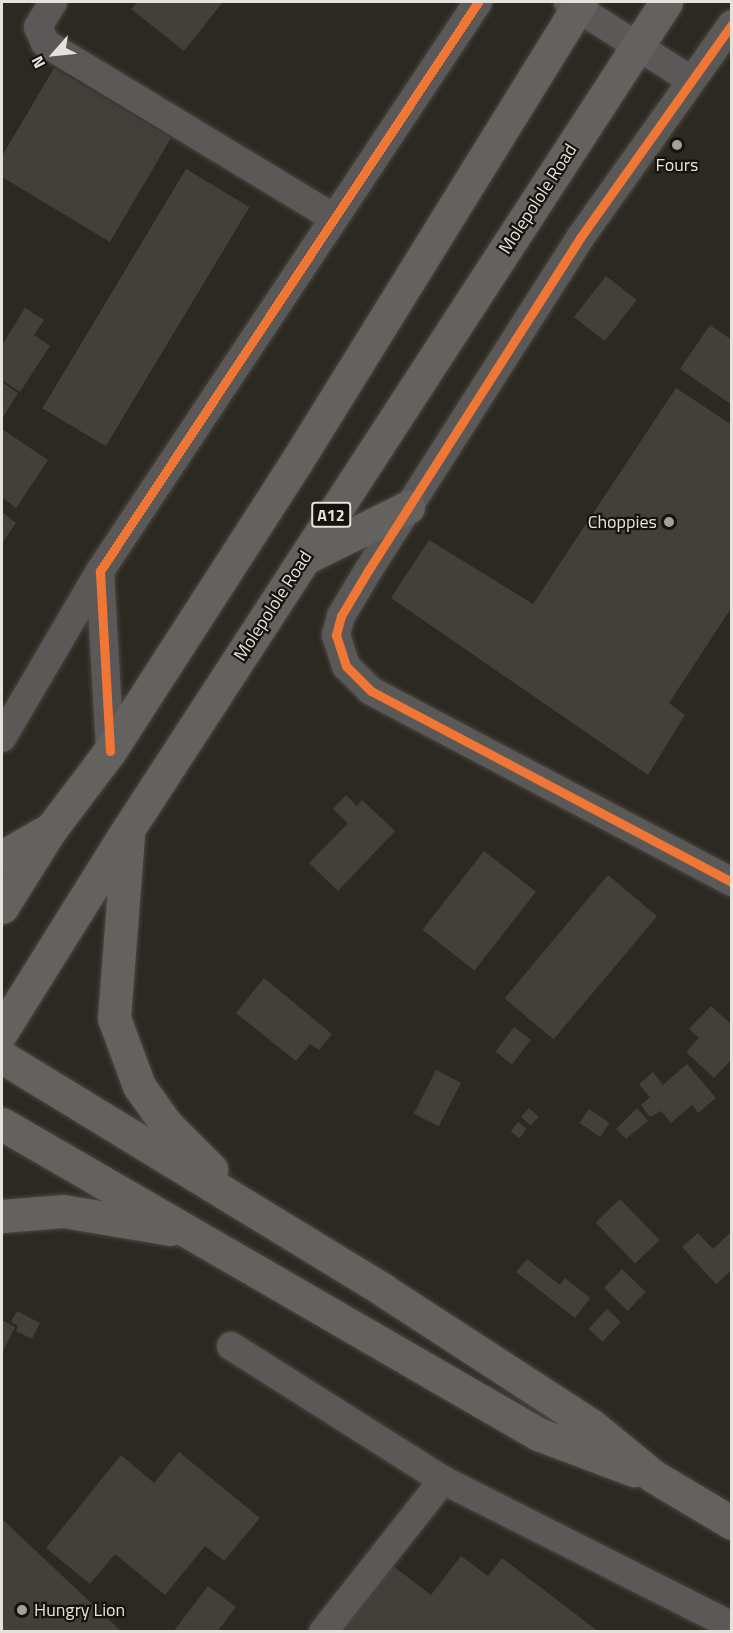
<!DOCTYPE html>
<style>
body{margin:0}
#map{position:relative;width:733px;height:1633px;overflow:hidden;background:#2c2922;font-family:"Titillium Web",sans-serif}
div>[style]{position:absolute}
.building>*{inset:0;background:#433f3a;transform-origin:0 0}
.roads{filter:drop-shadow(0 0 2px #494640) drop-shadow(0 0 2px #494640)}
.minor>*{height:28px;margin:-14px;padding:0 14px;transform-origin:14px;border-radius:14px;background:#5b5958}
.major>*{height:33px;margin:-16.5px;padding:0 16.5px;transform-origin:16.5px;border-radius:16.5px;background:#64625e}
.cycleway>*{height:9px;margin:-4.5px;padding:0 4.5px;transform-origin:4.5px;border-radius:4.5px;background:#f07635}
.dots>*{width:16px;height:16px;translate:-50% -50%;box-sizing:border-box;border:3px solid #15130e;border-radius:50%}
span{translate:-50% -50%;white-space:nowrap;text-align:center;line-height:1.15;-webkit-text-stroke:4.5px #15130e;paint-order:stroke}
.shield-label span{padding:2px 4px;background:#15130e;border:2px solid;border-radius:4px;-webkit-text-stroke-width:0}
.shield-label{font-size:16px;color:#e5e2db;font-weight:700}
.poi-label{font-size:18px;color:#e5e2db}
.right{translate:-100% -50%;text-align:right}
.left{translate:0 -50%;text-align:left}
.street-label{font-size:18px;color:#e5e2db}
.frame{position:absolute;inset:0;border:3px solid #e5e2db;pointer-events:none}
.north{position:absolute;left:24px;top:24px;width:60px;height:60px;-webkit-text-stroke:4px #15130e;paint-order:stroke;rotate:243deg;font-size:16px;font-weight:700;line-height:24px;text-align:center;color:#e5e2db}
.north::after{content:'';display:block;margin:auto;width:21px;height:27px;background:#e5e2db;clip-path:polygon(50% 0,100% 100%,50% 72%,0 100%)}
</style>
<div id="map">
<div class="building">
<i style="clip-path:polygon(137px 2px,223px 2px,184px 51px,131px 9px)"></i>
<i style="clip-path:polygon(54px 68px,171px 138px,110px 242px,2px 177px,2px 156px)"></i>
<i style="left:186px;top:169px;width:74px;height:279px;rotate:31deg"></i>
<i style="left:606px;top:276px;width:39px;height:52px;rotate:38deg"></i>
<i style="clip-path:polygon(25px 308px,44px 320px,34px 335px,50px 346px,20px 392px,2px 380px,2px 345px)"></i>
<i style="clip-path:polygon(710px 325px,732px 340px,732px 405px,680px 369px)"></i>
<i style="clip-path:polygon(2px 382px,18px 393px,2px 419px)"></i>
<i style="clip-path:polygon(676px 388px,732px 425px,732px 607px,669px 703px,685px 715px,648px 775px,391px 598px,429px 540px,533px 604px)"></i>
<i style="clip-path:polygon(2px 429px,48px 460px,16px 508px,2px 497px)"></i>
<i style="clip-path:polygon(2px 512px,16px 523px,2px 543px)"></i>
<i style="clip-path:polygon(346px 795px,357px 806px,362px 800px,395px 831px,338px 891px,309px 863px,348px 823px,333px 809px)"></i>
<i style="left:484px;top:851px;width:66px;height:100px;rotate:38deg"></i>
<i style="left:608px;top:875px;width:64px;height:161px;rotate:40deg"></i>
<i style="clip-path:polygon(264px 978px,332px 1034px,319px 1050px,310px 1044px,296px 1061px,236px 1013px)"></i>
<i style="clip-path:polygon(711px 1006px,732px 1025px,732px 1059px,714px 1078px,686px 1052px,699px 1038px,689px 1029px)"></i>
<i style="left:514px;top:1027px;width:21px;height:31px;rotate:37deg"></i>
<i style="clip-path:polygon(687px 1064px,716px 1098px,698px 1113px,692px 1105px,671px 1123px,661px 1111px,650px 1117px,641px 1105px,650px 1097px,639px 1084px,653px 1072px,663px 1085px)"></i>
<i style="left:436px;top:1070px;width:28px;height:49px;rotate:27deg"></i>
<i style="left:529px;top:1108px;width:13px;height:12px;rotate:42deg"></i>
<i style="clip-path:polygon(637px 1108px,648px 1121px,626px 1139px,616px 1129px)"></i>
<i style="left:589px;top:1109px;width:25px;height:17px;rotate:34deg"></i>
<i style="left:518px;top:1122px;width:11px;height:12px;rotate:38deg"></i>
<i style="left:620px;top:1199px;width:57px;height:34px;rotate:46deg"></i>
<i style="clip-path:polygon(732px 1231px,732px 1270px,716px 1284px,682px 1247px,698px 1233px,713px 1249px)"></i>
<i style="clip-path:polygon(527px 1259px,560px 1285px,565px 1278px,590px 1298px,575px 1318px,516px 1272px)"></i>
<i style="left:622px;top:1269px;width:33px;height:26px;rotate:44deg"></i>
<i style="left:607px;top:1309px;width:19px;height:27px;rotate:43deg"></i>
<i style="clip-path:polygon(17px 1311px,40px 1323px,32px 1339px,16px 1331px,18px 1326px,11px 1322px)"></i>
<i style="clip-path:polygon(2px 1320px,15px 1327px,2px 1353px)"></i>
<i style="clip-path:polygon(179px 1452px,260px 1518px,224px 1561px,205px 1546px,165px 1595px,115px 1554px,90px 1584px,46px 1548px,121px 1455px,154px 1483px)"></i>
<i style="clip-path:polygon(2px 1519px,122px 1632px,2px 1632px)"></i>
<i style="clip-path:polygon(461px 1556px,488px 1576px,502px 1558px,599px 1632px,335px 1632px,388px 1562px,431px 1595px)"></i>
<i style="clip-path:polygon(208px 1586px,236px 1607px,217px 1632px,173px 1632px)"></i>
</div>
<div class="roads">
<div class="minor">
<i style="left:53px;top:2px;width:29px;rotate:121deg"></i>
<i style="left:38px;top:27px;width:17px;rotate:66deg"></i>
<i style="left:45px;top:43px;width:338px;rotate:31.2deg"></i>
<i style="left:568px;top:2px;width:146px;rotate:32.4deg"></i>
<i style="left:732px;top:24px;width:262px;rotate:125.4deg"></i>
<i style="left:580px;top:238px;width:393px;rotate:122.5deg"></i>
<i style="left:369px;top:569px;width:55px;rotate:120.8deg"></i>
<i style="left:341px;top:616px;width:20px;rotate:105deg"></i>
<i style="left:336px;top:635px;width:33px;rotate:72deg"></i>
<i style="left:346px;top:666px;width:35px;rotate:45deg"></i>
<i style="left:371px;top:691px;width:408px;rotate:27.9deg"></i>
<i style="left:100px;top:571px;width:180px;rotate:86.8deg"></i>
<i style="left:2px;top:738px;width:194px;rotate:-59.6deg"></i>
<i style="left:100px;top:571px;width:683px;rotate:-56.4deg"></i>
<i style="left:231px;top:1346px;width:251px;rotate:32.3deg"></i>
<i style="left:443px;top:1480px;width:324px;rotate:26.8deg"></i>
<i style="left:323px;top:1632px;width:194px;rotate:-51.7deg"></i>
</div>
<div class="major">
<i style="left:305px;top:558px;width:115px;rotate:-26.3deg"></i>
<i style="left:128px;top:836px;width:183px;rotate:94.4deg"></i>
<i style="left:114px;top:1018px;width:72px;rotate:69.8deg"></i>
<i style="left:139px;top:1086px;width:47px;rotate:54.6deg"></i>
<i style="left:166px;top:1124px;width:64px;rotate:45deg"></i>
<i style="left:2px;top:857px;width:52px;rotate:-30deg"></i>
<i style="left:2px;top:907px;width:92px;rotate:-57.9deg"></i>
<i style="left:51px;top:829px;width:98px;rotate:-52.9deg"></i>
<i style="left:110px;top:751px;width:341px;rotate:-57.2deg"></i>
<i style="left:295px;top:464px;width:543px;rotate:-58.24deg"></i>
<i style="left:2px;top:1031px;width:239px;rotate:-58deg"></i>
<i style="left:129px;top:828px;width:985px;rotate:-56.97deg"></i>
<i style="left:2px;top:1057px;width:447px;rotate:31.4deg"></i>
<i style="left:383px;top:1290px;width:248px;rotate:33deg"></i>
<i style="left:591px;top:1425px;width:80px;rotate:39.4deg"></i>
<i style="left:653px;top:1476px;width:92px;rotate:30.7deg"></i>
<i style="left:2px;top:1124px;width:619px;rotate:30.04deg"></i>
<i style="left:538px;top:1434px;width:103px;rotate:20.6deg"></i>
<i style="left:2px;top:1216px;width:61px;rotate:-4.7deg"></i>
<i style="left:63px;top:1211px;width:109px;rotate:9.5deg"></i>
</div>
</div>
<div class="cycleway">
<i style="left:732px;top:24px;width:262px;rotate:125.4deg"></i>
<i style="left:580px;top:238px;width:393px;rotate:122.5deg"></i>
<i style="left:369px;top:569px;width:55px;rotate:120.8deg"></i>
<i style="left:341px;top:616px;width:20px;rotate:105deg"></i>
<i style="left:336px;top:635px;width:33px;rotate:72deg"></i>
<i style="left:346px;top:666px;width:35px;rotate:45deg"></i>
<i style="left:371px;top:691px;width:408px;rotate:27.9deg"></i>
<i style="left:110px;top:751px;width:180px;rotate:-93.2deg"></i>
<i style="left:100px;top:571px;width:683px;rotate:-56.4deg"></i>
</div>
<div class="dots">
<i style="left:677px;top:145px;background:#a4a19a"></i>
<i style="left:669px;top:522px;background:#a4a19a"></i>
<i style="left:22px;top:1610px;background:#a4a19a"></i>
</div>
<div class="shield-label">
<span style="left:331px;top:515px">A12</span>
</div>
<div class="poi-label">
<span style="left:677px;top:165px">Fours</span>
<span class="right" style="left:657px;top:522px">Choppies</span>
<span class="left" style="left:34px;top:1610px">Hungry Lion</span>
</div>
<div class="street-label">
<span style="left:538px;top:199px;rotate:-57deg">Molepolole Road</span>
<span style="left:273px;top:606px;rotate:-57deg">Molepolole Road</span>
</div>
<div class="frame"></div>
<div class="north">N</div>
</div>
